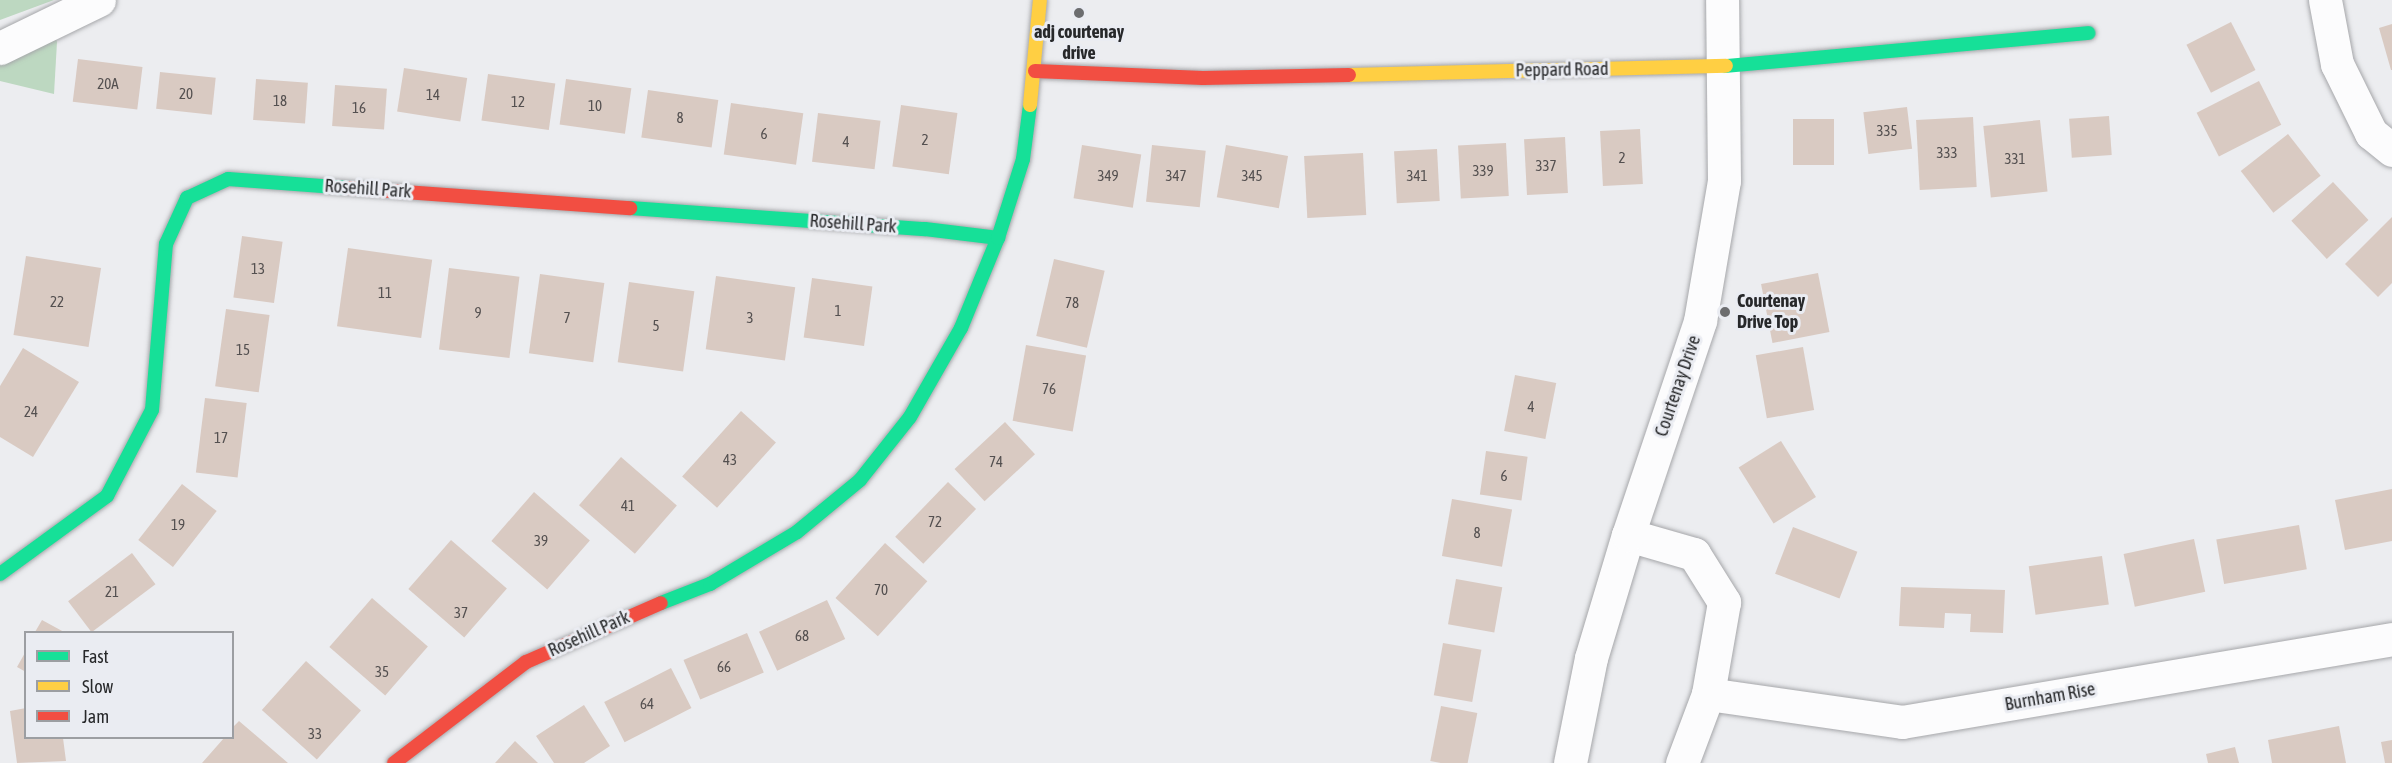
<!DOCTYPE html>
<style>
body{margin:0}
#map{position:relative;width:2392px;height:763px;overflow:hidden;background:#ecedf0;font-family:"Asap Condensed",sans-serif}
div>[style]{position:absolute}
.green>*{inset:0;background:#bdd8c1}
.building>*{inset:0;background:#d9cac2;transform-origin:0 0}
.roads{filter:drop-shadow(0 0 2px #a6a7aa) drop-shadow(0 0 2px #a6a7aa)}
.street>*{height:33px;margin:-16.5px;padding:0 16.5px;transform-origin:16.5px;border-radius:16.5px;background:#fcfcfd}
.fast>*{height:14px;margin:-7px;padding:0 7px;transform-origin:7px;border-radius:7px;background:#16e098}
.slow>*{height:14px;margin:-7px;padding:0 7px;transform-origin:7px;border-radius:7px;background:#ffcf43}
.jam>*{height:14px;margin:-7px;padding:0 7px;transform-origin:7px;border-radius:7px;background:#f24e42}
.dots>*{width:16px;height:16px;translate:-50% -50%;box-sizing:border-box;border:3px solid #eaecf2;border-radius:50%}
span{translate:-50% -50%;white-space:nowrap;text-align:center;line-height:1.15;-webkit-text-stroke:6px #eaecf2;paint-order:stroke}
.number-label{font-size:15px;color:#545050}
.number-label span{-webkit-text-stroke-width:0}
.poi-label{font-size:18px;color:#27282a;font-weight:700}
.left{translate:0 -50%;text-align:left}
.street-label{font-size:18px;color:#27282a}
.legend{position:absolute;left:24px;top:631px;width:210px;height:108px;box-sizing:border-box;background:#eaecf2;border:2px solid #9c9ea2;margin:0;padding:8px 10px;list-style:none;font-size:18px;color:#27282a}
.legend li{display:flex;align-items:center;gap:12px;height:30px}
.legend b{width:30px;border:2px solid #9c9ea2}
</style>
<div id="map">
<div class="green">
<i style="clip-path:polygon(0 0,54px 0,0 20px)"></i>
<i style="clip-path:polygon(54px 30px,57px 42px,54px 94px,0 81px,0 59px)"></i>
</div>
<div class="building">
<i style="left:2231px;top:22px;width:54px;height:50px;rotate:63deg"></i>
<i style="clip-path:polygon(2392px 24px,2392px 70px,2391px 70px,2379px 28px)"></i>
<i style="left:78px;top:59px;width:65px;height:43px;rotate:7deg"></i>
<i style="left:404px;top:68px;width:64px;height:44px;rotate:9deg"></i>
<i style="left:160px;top:72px;width:56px;height:37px;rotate:6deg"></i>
<i style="left:488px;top:74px;width:68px;height:47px;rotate:8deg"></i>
<i style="left:256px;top:79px;width:52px;height:41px;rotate:4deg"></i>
<i style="left:566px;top:79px;width:66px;height:46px;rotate:8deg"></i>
<i style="left:2259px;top:81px;width:49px;height:70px;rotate:63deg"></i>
<i style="left:335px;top:85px;width:52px;height:41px;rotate:4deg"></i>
<i style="left:648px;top:90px;width:71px;height:48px;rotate:8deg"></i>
<i style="left:731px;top:103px;width:73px;height:52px;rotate:8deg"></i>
<i style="left:901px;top:105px;width:57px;height:62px;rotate:8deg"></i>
<i style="left:1907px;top:107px;width:42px;height:44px;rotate:83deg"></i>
<i style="left:818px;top:113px;width:63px;height:49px;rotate:7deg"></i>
<i style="left:2109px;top:116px;width:39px;height:40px;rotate:86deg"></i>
<i style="left:1973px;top:117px;width:70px;height:57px;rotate:87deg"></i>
<i style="left:1793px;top:119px;width:41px;height:46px"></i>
<i style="left:2040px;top:120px;width:72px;height:57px;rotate:84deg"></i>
<i style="left:1640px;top:129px;width:55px;height:40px;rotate:87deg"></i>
<i style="left:2288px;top:134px;width:53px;height:60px;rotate:52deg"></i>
<i style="left:1565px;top:137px;width:56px;height:41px;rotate:87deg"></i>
<i style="left:1506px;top:143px;width:53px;height:48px;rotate:87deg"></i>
<i style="left:1082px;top:145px;width:60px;height:54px;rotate:9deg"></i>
<i style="left:1152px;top:145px;width:54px;height:57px;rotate:6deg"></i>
<i style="left:1226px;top:145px;width:63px;height:53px;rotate:10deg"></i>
<i style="left:1437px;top:149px;width:52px;height:43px;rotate:87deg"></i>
<i style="left:1363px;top:153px;width:62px;height:59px;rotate:87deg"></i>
<i style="left:2333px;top:182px;width:52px;height:57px;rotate:47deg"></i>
<i style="clip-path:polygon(2392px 217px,2392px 283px,2378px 297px,2345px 264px)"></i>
<i style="left:242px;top:236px;width:41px;height:62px;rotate:8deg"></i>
<i style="left:348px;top:248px;width:85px;height:79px;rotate:8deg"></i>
<i style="left:26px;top:256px;width:76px;height:80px;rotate:9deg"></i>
<i style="left:1054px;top:259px;width:52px;height:79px;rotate:13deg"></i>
<i style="left:449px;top:268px;width:71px;height:82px;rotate:7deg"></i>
<i style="left:1818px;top:273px;width:60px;height:58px;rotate:79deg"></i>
<i style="left:540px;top:274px;width:65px;height:80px;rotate:8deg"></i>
<i style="left:716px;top:276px;width:80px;height:74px;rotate:8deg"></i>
<i style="left:812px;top:278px;width:61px;height:60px;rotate:8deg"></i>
<i style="left:629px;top:282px;width:66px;height:81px;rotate:8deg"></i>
<i style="left:226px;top:309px;width:44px;height:78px;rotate:8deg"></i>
<i style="left:1026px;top:345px;width:61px;height:77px;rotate:10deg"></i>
<i style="left:1803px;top:347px;width:64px;height:48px;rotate:80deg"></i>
<i style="clip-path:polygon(23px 348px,79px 382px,33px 457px,0 437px,0 386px)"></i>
<i style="left:1515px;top:375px;width:42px;height:57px;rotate:11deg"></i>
<i style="left:205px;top:398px;width:42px;height:75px;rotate:7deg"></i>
<i style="left:741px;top:411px;width:47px;height:88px;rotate:42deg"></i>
<i style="left:1005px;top:422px;width:44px;height:69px;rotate:47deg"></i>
<i style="left:1781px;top:441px;width:66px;height:50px;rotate:58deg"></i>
<i style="left:1486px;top:451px;width:42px;height:44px;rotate:8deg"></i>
<i style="left:621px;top:457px;width:74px;height:64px;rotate:41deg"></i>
<i style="left:948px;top:482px;width:39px;height:76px;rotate:44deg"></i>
<i style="left:182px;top:484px;width:44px;height:71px;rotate:38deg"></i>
<i style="clip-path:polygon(2392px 489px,2392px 541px,2345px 550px,2335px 500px)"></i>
<i style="left:534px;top:492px;width:74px;height:65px;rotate:41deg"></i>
<i style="left:1452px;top:499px;width:61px;height:58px;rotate:10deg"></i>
<i style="left:2299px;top:525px;width:45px;height:84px;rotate:80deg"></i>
<i style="left:1793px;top:527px;width:69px;height:50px;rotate:21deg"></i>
<i style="left:2194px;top:539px;width:54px;height:72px;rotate:78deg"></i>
<i style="left:451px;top:540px;width:74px;height:65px;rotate:41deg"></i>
<i style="left:885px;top:543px;width:57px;height:74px;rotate:42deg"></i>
<i style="left:132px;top:553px;width:39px;height:80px;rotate:53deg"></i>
<i style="left:2102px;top:556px;width:49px;height:74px;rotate:82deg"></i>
<i style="left:1456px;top:579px;width:47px;height:46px;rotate:10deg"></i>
<i style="clip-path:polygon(1901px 587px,2005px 590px,2003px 633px,1970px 632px,1971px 614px,1945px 613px,1944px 628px,1899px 626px)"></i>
<i style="left:372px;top:598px;width:74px;height:65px;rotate:41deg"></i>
<i style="left:827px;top:600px;width:43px;height:75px;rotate:65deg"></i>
<i style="clip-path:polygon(42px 620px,64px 632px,35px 632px)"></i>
<i style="left:747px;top:633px;width:43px;height:69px;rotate:67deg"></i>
<i style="left:1443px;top:643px;width:39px;height:53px;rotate:10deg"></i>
<i style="clip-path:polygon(26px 651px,26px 672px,17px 667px)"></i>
<i style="left:306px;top:661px;width:74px;height:66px;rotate:42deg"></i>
<i style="left:671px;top:668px;width:45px;height:75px;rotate:63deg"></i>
<i style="clip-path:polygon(584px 705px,610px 746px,584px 763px,554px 763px,536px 736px)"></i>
<i style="left:1441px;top:706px;width:37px;height:56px;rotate:11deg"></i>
<i style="clip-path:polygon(26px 708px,26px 738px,63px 738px,66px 761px,17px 763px,10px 711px)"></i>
<i style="clip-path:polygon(239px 721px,288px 763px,202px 763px,224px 738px,232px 738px,232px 728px)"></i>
<i style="clip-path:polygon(2339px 726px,2346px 763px,2272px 763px,2268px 740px)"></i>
<i style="clip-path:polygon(2392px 740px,2392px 763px,2385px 763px,2381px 742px)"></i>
<i style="clip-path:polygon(515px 741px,538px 763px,495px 763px)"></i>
<i style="clip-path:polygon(2235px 747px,2239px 763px,2208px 763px,2206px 754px)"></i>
</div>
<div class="roads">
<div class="street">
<i style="left:2325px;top:0;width:65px;rotate:79.4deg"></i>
<i style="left:2337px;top:64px;width:77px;rotate:63.8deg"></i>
<i style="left:2371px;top:133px;width:27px;rotate:39deg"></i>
<i style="left:0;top:48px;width:110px;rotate:-25.9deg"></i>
<i style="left:1628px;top:535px;width:69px;rotate:16.1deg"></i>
<i style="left:1694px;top:554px;width:57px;rotate:58deg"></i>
<i style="left:1724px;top:602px;width:93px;rotate:99.9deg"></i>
<i style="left:1708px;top:694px;width:74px;rotate:110.6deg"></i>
<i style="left:1708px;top:694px;width:196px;rotate:8.2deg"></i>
<i style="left:1902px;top:722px;width:497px;rotate:-9.6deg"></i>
<i style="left:1570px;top:763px;width:107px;rotate:-78.7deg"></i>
<i style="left:1591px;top:658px;width:128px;rotate:-73.3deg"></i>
<i style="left:1628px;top:535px;width:226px;rotate:-71.4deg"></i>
<i style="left:1700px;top:321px;width:142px;rotate:-80.3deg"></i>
<i style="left:1724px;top:181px;width:181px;rotate:-90.6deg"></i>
</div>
<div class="fast">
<i style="left:1726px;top:66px;width:364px;rotate:-5.2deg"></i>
<i style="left:630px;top:208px;width:296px;rotate:4.1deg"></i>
<i style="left:925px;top:229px;width:74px;rotate:7deg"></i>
<i style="left:0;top:574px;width:132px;rotate:-36.1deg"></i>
<i style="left:107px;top:496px;width:97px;rotate:-62.4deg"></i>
<i style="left:152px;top:410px;width:167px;rotate:-85.2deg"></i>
<i style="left:166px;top:244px;width:51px;rotate:-65.5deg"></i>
<i style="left:187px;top:198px;width:45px;rotate:-24.9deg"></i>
<i style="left:228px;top:179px;width:121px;rotate:4.3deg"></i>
<i style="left:661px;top:603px;width:53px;rotate:-21.2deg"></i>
<i style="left:710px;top:584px;width:101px;rotate:-30.9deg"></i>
<i style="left:797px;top:532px;width:82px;rotate:-39.5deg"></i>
<i style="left:860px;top:480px;width:80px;rotate:-51.6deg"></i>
<i style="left:910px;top:417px;width:103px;rotate:-60.2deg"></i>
<i style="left:961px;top:328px;width:97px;rotate:-67.7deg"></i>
<i style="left:998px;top:238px;width:83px;rotate:-72.4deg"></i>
<i style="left:1023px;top:159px;width:54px;rotate:-82.6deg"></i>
</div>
<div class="slow">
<i style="left:1349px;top:75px;width:377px;rotate:-1.4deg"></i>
<i style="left:1030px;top:105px;width:105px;rotate:-84.6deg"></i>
</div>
<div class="jam">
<i style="left:1035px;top:71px;width:168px;rotate:2.4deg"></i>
<i style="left:1203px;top:78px;width:146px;rotate:-1.2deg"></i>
<i style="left:349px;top:188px;width:282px;rotate:4.1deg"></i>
<i style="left:394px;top:763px;width:166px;rotate:-37.4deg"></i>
<i style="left:526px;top:662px;width:147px;rotate:-23.6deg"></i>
</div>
</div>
<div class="dots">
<i style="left:1079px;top:13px;background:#6c6d6f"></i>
<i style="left:1725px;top:312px;background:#6c6d6f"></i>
</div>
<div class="number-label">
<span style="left:108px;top:84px">20A</span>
<span style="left:186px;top:94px">20</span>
<span style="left:433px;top:95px">14</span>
<span style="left:280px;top:101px">18</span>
<span style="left:518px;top:102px">12</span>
<span style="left:595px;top:106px">10</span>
<span style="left:359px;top:108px">16</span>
<span style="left:680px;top:118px">8</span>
<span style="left:1887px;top:131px">335</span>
<span style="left:764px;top:134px">6</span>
<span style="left:925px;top:140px">2</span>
<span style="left:846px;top:142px">4</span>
<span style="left:1947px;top:153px">333</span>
<span style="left:1622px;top:158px">2</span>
<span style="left:2015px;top:159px">331</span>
<span style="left:1546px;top:166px">337</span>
<span style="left:1483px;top:171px">339</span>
<span style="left:1108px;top:176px">349</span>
<span style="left:1176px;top:176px">347</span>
<span style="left:1252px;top:176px">345</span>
<span style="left:1417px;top:176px">341</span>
<span style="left:258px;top:269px">13</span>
<span style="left:385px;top:293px">11</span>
<span style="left:57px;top:302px">22</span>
<span style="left:1072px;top:303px">78</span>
<span style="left:838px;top:311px">1</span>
<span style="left:478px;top:313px">9</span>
<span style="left:567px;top:318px">7</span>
<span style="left:750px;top:318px">3</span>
<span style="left:656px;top:326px">5</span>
<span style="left:243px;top:350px">15</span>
<span style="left:1049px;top:389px">76</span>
<span style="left:1531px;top:407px">4</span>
<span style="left:31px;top:412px">24</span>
<span style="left:221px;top:438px">17</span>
<span style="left:730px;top:460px">43</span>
<span style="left:996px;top:462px">74</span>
<span style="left:1504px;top:476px">6</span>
<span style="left:628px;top:506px">41</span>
<span style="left:935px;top:522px">72</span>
<span style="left:178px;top:525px">19</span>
<span style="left:1477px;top:533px">8</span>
<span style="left:541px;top:541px">39</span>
<span style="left:881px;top:590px">70</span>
<span style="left:112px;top:592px">21</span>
<span style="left:461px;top:613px">37</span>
<span style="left:802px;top:636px">68</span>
<span style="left:724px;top:667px">66</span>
<span style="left:382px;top:672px">35</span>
<span style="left:647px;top:704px">64</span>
<span style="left:315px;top:734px">33</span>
</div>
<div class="poi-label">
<span style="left:1079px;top:43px">adj courtenay<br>drive</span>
<span class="left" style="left:1737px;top:312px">Courtenay<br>Drive Top</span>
</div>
<div class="street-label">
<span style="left:1562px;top:70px;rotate:-1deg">Peppard Road</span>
<span style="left:368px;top:189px;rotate:4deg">Rosehill Park</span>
<span style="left:853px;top:224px;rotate:4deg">Rosehill Park</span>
<span style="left:1678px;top:386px;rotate:-71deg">Courtenay Drive</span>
<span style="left:589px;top:634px;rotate:-24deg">Rosehill Park</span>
<span style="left:2050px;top:697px;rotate:-10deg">Burnham Rise</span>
</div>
<ul class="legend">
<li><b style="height:8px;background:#16e098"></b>Fast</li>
<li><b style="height:8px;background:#ffcf43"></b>Slow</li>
<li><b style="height:8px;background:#f24e42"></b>Jam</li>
</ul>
</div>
